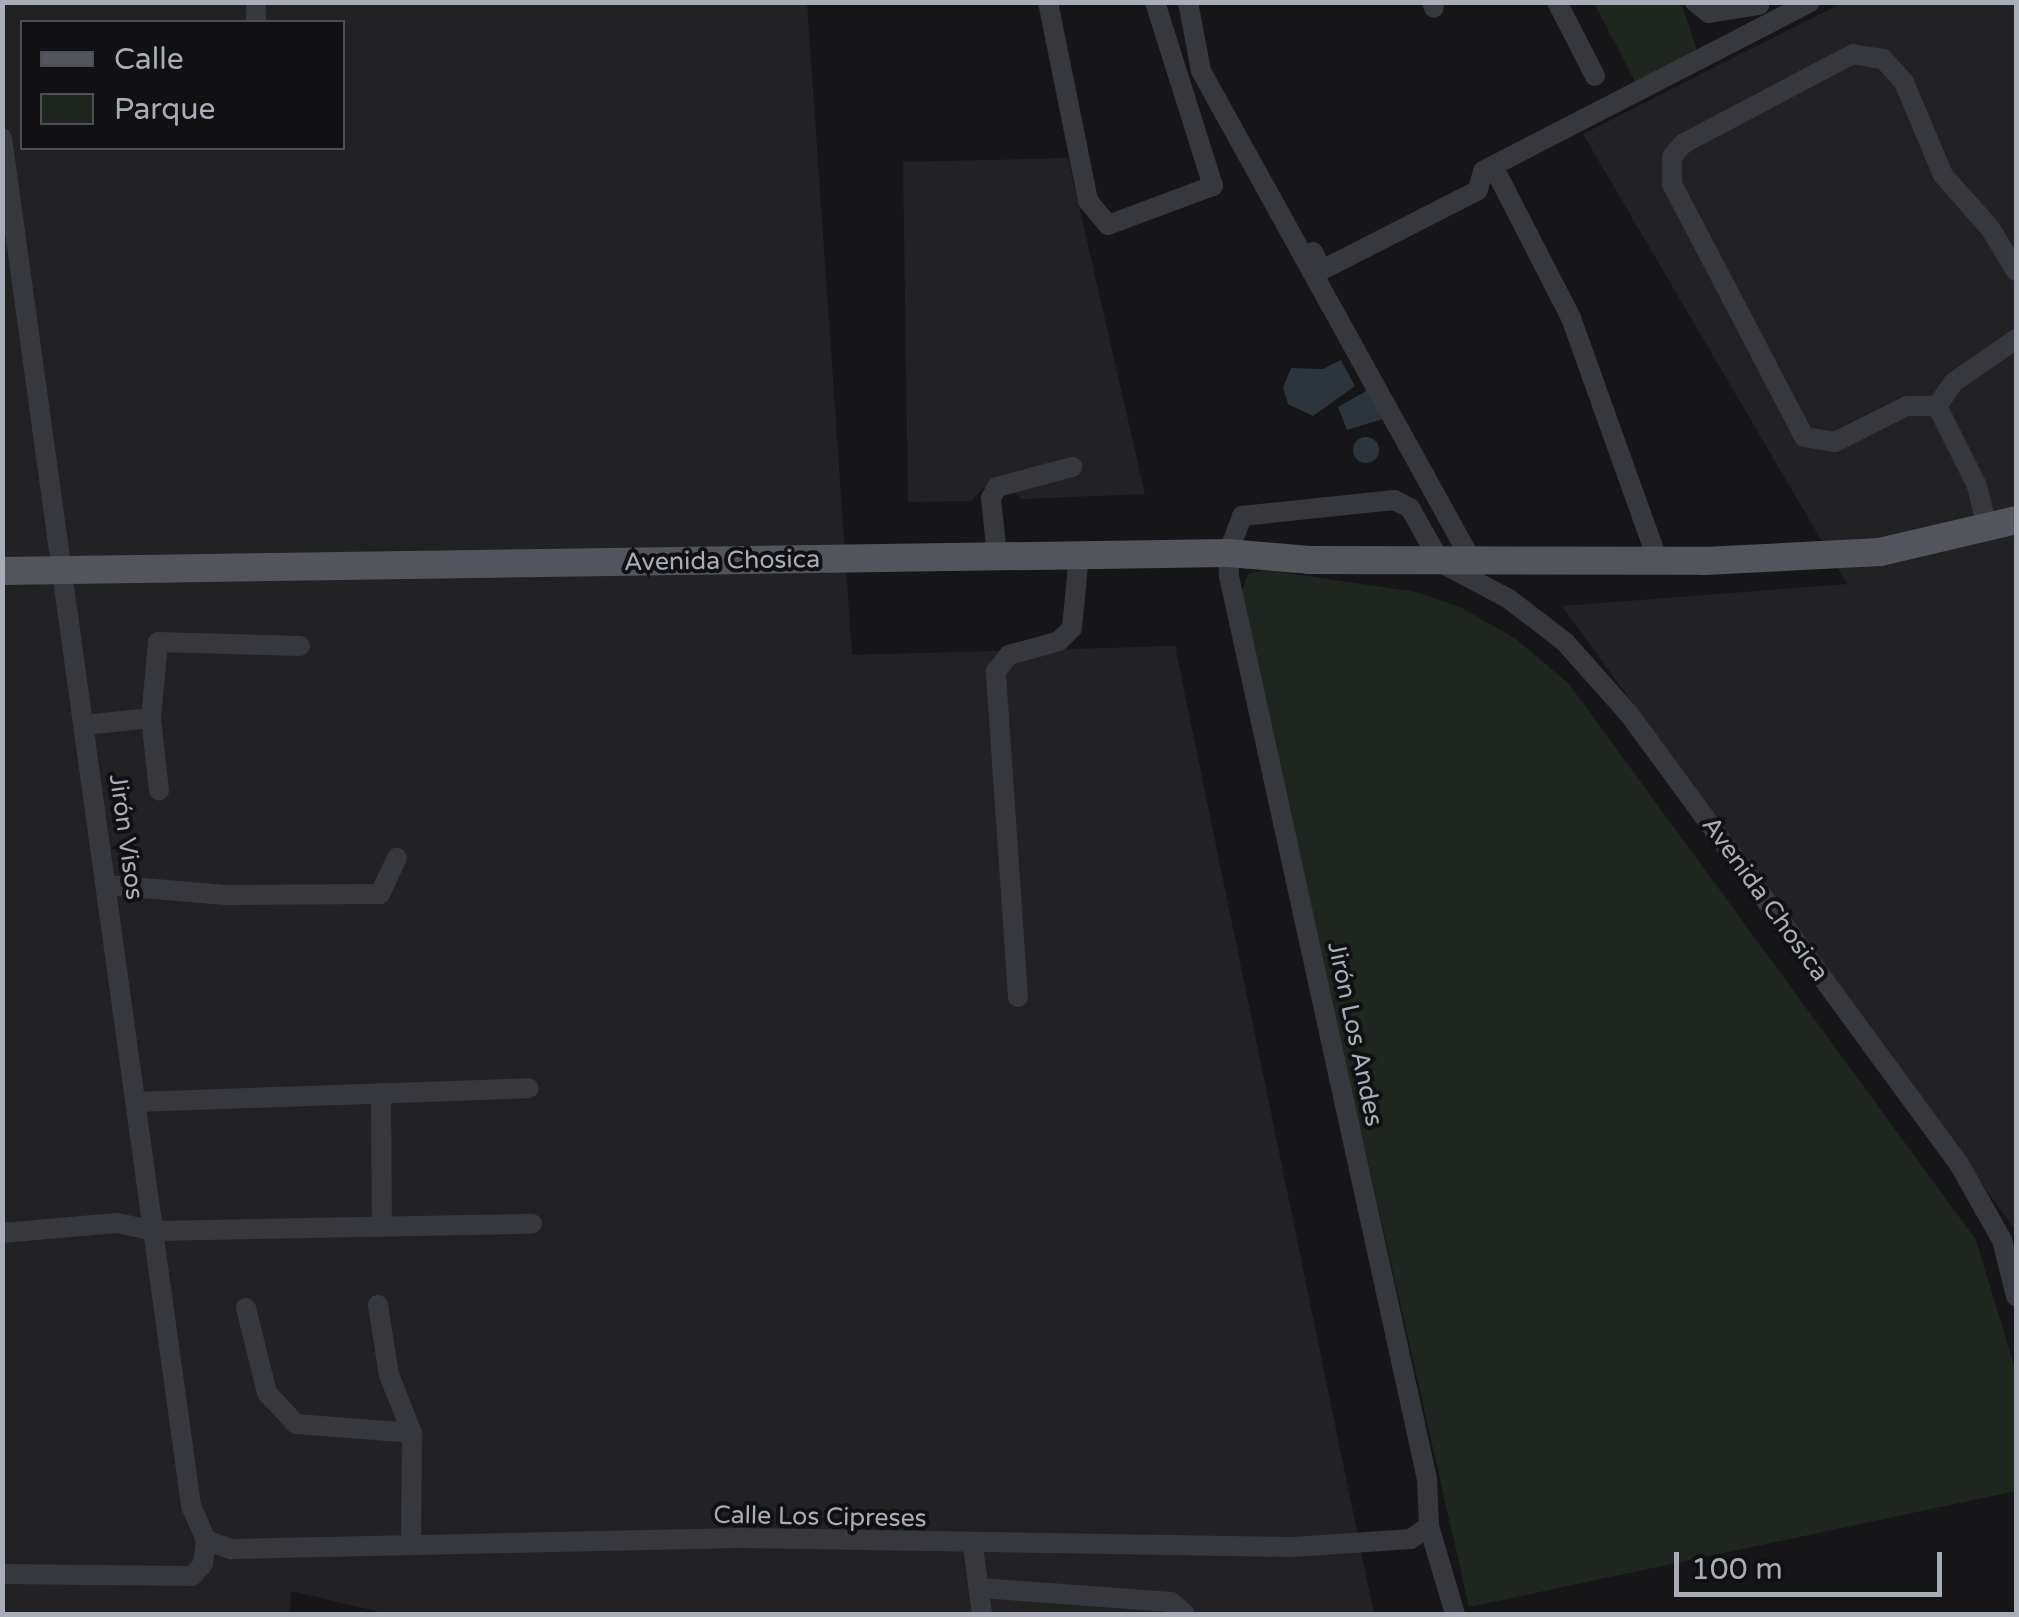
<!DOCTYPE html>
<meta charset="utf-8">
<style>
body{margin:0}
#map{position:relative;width:2019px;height:1617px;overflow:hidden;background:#161618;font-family:"Varela Round",sans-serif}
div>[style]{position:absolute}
.built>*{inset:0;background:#222225}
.green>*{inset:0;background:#1e261f}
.water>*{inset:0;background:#2c353c}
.round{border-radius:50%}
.minor>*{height:20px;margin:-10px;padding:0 10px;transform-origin:10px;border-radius:10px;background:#37383d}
.major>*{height:28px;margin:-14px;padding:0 14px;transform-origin:14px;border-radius:14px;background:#53555c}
span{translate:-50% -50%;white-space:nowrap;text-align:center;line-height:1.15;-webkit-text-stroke:8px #111113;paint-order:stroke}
.street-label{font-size:25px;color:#a8adb8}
.frame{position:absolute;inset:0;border:5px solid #a8adb8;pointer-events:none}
.legend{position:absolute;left:20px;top:20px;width:325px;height:130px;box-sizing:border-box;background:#111113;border:2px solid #4d4f55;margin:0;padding:12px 18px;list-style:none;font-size:30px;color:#a8adb8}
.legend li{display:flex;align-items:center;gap:20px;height:50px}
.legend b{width:50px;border:2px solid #4d4f55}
.scale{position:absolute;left:1674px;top:1552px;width:268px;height:45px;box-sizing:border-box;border:5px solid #a8adb8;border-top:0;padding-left:12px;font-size:30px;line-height:35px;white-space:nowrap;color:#a8adb8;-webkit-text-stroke:8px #111113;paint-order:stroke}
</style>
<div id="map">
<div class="built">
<i style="clip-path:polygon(evenodd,3px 3px,807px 3px,852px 655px,1175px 646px,1374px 1614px,388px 1614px,291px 1591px,290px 1614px,3px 1614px,3px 3px,22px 22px,342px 22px,342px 148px,22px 148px,22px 22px)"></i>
<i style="clip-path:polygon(1842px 3px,2016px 3px,2016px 1231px,1562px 606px,1847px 584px,1583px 134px)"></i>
<i style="clip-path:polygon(1068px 158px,1145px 494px,1022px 499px,1007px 487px,983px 488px,971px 501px,908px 502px,903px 162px)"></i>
</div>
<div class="green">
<i style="clip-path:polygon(1594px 3px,1681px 3px,1699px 56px,1638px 87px)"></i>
<i style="clip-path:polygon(1267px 570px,1416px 592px,1462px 608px,1516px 639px,1569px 684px,1976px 1240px,2016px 1372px,2016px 1491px,1469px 1607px,1240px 598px,1248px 574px)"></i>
</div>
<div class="water">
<i style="clip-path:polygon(1341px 360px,1355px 386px,1313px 416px,1288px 404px,1283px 388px,1291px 368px,1323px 369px)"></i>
<i style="clip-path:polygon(1368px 390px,1383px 419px,1347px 430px,1338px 407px)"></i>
<i class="round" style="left:1353px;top:437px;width:26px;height:26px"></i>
</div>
<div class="minor">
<i style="left:256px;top:2px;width:20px;rotate:90deg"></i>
<i style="left:1048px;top:2px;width:203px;rotate:78.6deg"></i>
<i style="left:1088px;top:201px;width:31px;rotate:50deg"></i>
<i style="left:1108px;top:225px;width:112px;rotate:-20.4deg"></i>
<i style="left:1213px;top:186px;width:193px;rotate:-107.5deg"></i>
<i style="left:1188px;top:2px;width:70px;rotate:79.3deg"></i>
<i style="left:1201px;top:71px;width:562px;rotate:61.06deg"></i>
<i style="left:1432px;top:2px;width:6px;rotate:72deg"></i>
<i style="left:1557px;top:2px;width:83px;rotate:62.8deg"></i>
<i style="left:1695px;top:2px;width:18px;rotate:38deg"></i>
<i style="left:1709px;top:13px;width:51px;rotate:-9.1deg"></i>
<i style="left:2px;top:138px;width:1381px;rotate:82.13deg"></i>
<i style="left:191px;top:1506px;width:37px;rotate:66deg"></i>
<i style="left:1493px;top:166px;width:171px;rotate:62.8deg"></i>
<i style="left:1571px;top:318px;width:258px;rotate:70.3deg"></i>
<i style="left:1313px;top:252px;width:20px;rotate:63deg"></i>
<i style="left:1322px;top:270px;width:175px;rotate:-27.1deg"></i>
<i style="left:1478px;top:190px;width:20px;rotate:-75deg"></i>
<i style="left:1483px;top:171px;width:368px;rotate:-27.3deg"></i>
<i style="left:2016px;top:271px;width:50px;rotate:-121.2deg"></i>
<i style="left:1990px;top:228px;width:71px;rotate:-131.6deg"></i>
<i style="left:1943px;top:175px;width:101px;rotate:-112.8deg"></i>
<i style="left:1904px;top:82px;width:31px;rotate:-132deg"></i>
<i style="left:1883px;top:59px;width:30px;rotate:-171deg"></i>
<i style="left:1853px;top:54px;width:191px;rotate:152.2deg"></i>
<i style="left:1684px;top:143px;width:18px;rotate:131deg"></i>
<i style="left:1672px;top:157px;width:27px;rotate:90deg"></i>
<i style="left:1672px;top:184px;width:285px;rotate:62.4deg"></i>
<i style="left:1804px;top:437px;width:31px;rotate:9deg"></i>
<i style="left:1835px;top:442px;width:80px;rotate:-26.6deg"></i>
<i style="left:1907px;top:406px;width:30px"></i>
<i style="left:1937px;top:406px;width:29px;rotate:-55deg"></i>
<i style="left:1954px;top:382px;width:75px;rotate:-34.7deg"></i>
<i style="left:1937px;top:406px;width:89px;rotate:63.4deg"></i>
<i style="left:1977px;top:486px;width:46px;rotate:76.3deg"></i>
<i style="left:997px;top:556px;width:58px;rotate:-95.9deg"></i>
<i style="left:991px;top:498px;width:13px;rotate:-61deg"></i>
<i style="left:997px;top:487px;width:78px;rotate:-14.9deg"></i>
<i style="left:151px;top:718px;width:73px;rotate:83.7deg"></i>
<i style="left:85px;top:725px;width:66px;rotate:-6.1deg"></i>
<i style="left:151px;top:718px;width:76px;rotate:-84.7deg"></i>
<i style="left:158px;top:642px;width:142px;rotate:1.6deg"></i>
<i style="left:107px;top:885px;width:119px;rotate:4.8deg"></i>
<i style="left:226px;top:895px;width:154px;rotate:-0.4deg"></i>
<i style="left:380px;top:894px;width:40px;rotate:-65deg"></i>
<i style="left:1018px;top:997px;width:327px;rotate:-93.9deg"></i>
<i style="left:996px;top:671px;width:21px;rotate:-51deg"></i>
<i style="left:1009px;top:655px;width:52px;rotate:-15.6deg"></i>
<i style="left:1059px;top:641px;width:18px;rotate:-45deg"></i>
<i style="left:1072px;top:628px;width:73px;rotate:-84.5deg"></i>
<i style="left:381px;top:1093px;width:134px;rotate:89.6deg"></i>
<i style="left:136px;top:1102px;width:393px;rotate:-2deg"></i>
<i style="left:2px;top:1233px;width:115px;rotate:-5deg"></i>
<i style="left:117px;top:1223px;width:39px;rotate:12deg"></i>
<i style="left:155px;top:1231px;width:377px;rotate:-1.1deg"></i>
<i style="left:378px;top:1305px;width:71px;rotate:81.1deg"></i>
<i style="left:389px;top:1375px;width:62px;rotate:68.4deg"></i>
<i style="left:412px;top:1433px;width:112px;rotate:90.5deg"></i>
<i style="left:246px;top:1308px;width:88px;rotate:76.1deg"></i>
<i style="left:267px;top:1393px;width:42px;rotate:46.9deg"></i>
<i style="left:296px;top:1424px;width:116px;rotate:4.4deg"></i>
<i style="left:206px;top:1540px;width:27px;rotate:20deg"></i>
<i style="left:231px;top:1549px;width:509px;rotate:-1.24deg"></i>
<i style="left:740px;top:1538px;width:553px;rotate:0.93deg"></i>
<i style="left:1293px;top:1547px;width:118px;rotate:-3.9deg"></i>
<i style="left:1411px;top:1539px;width:22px;rotate:-36deg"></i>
<i style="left:973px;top:1546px;width:69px;rotate:82.5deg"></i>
<i style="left:2px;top:1574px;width:190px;rotate:0.6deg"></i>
<i style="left:192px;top:1576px;width:16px;rotate:-47deg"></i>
<i style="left:203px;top:1564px;width:24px;rotate:-83deg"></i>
<i style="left:980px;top:1588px;width:192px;rotate:4.2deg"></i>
<i style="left:1171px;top:1602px;width:17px;rotate:40deg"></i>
<i style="left:1455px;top:1614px;width:92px;rotate:-106.5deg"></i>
<i style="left:1429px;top:1526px;width:47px;rotate:-92.4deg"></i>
<i style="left:1427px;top:1479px;width:924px;rotate:-102.37deg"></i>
<i style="left:1229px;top:576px;width:23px;rotate:-92deg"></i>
<i style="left:1228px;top:553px;width:40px;rotate:-69deg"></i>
<i style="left:1242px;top:516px;width:153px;rotate:-6deg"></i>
<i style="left:1394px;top:500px;width:18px;rotate:27deg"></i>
<i style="left:1410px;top:508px;width:63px;rotate:60.6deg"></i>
<i style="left:1441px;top:563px;width:77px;rotate:27.9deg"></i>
<i style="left:1509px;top:599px;width:71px;rotate:37.5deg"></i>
<i style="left:1565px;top:642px;width:96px;rotate:48.4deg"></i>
<i style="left:1629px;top:714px;width:558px;rotate:53.75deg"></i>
<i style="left:1959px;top:1164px;width:87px;rotate:60.5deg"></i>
<i style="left:2002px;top:1240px;width:58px;rotate:76deg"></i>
</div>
<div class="major">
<i style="left:2px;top:571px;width:1226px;rotate:-0.84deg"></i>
<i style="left:1228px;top:553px;width:81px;rotate:4.9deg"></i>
<i style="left:1309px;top:560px;width:395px;rotate:0.1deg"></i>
<i style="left:1704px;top:561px;width:176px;rotate:-2.9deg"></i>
<i style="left:1880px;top:552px;width:140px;rotate:-13.2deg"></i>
</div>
<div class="street-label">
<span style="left:722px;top:561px;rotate:-1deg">Avenida Chosica</span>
<span style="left:126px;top:837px;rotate:82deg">Jirón Visos</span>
<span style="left:1765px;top:899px;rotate:54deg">Avenida Chosica</span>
<span style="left:1355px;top:1034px;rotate:78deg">Jirón Los Andes</span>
<span style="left:820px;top:1517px;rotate:1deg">Calle Los Cipreses</span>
</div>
<div class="frame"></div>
<ul class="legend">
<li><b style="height:12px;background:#53555c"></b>Calle</li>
<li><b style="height:28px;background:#1e261f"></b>Parque</li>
</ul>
<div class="scale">100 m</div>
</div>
